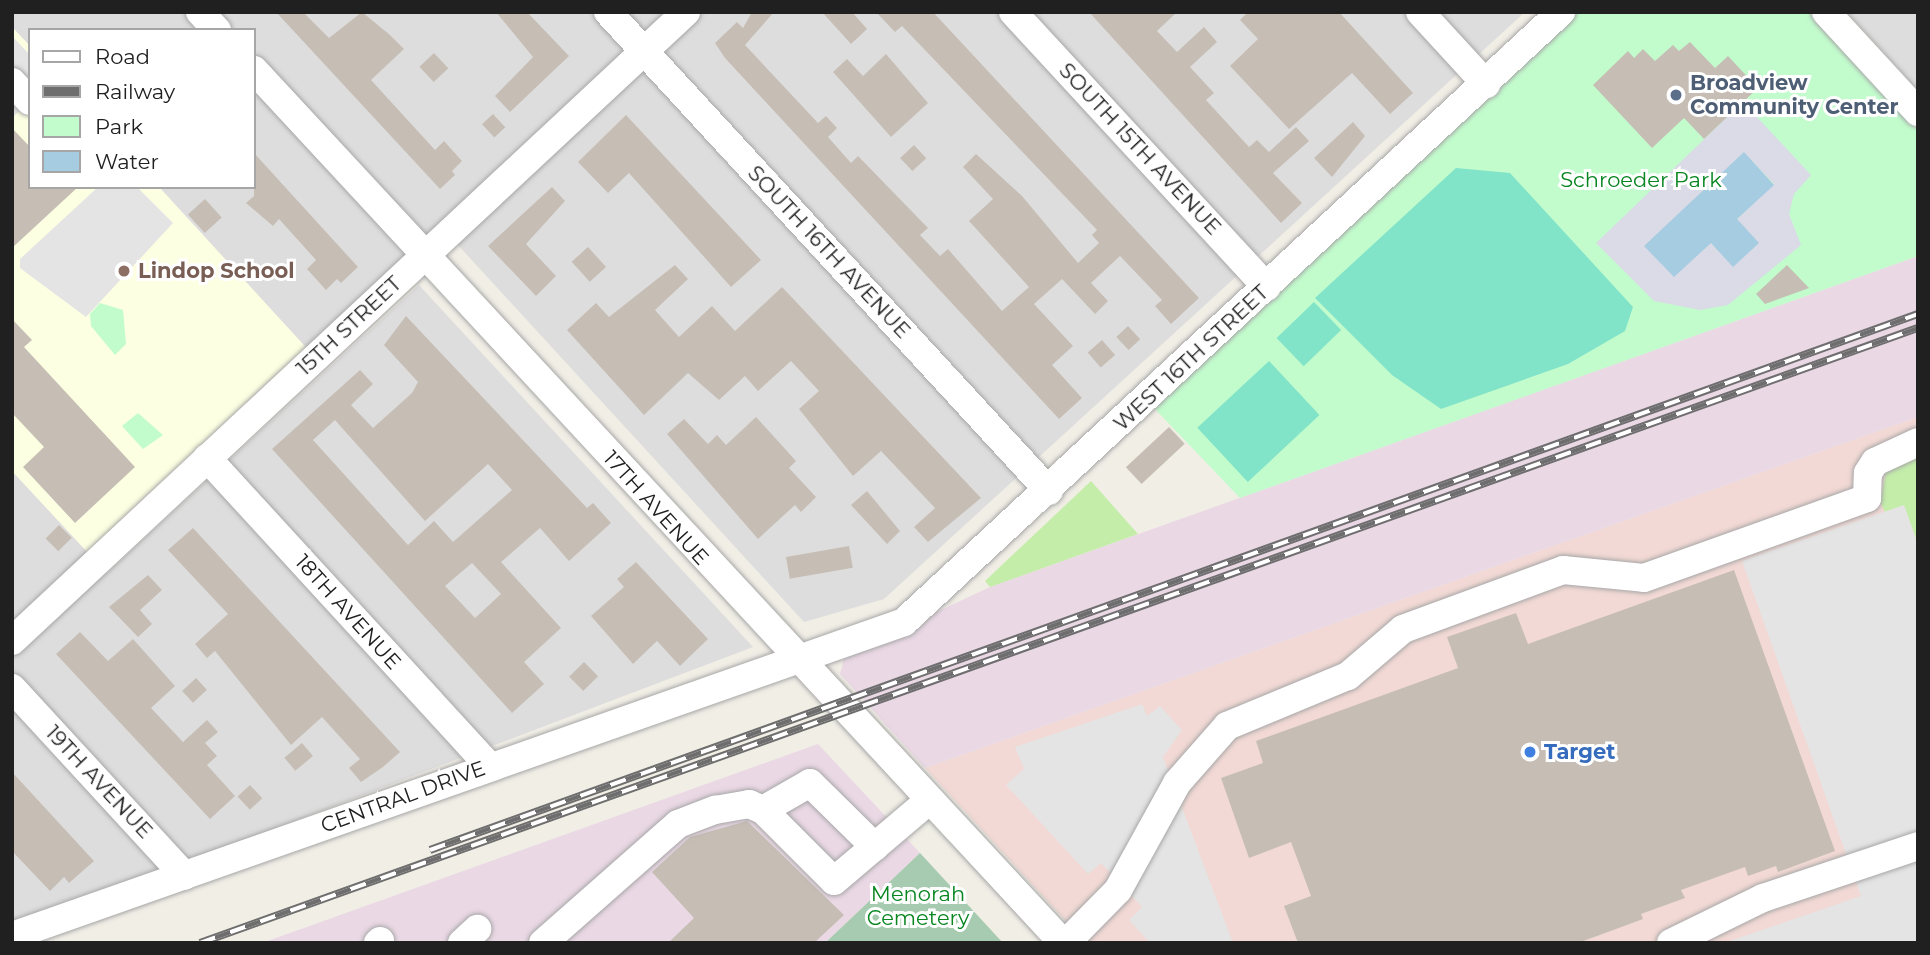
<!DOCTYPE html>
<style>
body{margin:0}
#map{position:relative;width:1930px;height:955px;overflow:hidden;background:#f1eee6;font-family:Montserrat,sans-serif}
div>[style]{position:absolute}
.residential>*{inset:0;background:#dedddd}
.commercial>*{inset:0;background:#f2d9d5}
.industrial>*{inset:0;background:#ead8e5}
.education>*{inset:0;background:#fcffe1}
.grass>*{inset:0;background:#c4edaa}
.cemetery>*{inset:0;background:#a6cbb0}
.park>*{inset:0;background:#c2fccd}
.pitch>*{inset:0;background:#81e3c8;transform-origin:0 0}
.parking>*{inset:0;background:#e4e4e4}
.plaza>*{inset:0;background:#dbdae7}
.water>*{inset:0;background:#a5cce0}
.building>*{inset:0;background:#c6beb5;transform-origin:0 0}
.roads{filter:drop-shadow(0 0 2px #a7a7a7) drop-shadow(0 0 2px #a7a7a7)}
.minor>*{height:28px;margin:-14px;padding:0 14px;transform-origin:14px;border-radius:14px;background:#fff}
.rail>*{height:8px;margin-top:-4px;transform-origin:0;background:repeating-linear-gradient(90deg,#fff 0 16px,#6e6e6e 0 32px);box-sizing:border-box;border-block:2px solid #6e6e6e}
.dots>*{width:19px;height:19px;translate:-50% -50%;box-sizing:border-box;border:4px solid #fff;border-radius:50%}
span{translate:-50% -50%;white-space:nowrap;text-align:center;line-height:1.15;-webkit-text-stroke:6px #fff;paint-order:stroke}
.service-label{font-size:21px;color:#4e5e75;font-weight:700}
.left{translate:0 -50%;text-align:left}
.street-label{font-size:21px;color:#202020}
.park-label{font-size:21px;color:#07851f}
.education-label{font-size:21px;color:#785e54;font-weight:700}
.shop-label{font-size:21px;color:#366cbe;font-weight:700}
.frame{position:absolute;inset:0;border:14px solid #202020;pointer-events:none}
.legend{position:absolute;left:28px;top:28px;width:228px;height:161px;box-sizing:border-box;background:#fff;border:2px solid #a6a6a6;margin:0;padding:9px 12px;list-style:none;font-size:21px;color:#202020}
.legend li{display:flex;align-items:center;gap:14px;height:35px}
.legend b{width:35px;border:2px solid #a6a6a6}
</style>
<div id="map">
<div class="residential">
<i style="clip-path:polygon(12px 12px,1525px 12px,884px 599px,804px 622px,446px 232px,312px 354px,159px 187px,254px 187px,254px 30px,30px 30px,30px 46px,12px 27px)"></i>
<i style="clip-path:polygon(1847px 12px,1918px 12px,1918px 90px)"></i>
<i style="clip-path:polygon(419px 285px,753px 647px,12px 928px,12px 471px,107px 573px)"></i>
</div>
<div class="commercial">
<i style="clip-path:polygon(1918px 417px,1918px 943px,1086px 943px,925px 768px)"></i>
</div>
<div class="industrial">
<i style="clip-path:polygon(1918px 256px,1918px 417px,925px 768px,840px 674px,845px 655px,990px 587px)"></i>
<i style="clip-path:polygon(818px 744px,920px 853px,825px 943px,262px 943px)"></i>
</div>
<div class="education">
<i style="clip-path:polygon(12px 27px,30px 46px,30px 187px,159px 187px,312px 354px,91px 556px,12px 471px)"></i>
</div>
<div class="grass">
<i style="clip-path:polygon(1918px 456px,1918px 544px,1904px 506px,1885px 512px,1880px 502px,1886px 472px)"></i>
<i style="clip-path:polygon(1091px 481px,1138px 534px,990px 587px,985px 581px)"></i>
</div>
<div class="cemetery">
<i style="clip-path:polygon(920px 853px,1003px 943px,825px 943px)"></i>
</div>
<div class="park">
<i style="clip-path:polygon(1578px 12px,1808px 12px,1918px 131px,1918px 256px,1240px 498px,1153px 407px)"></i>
<i style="clip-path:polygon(100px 303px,123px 310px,126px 344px,115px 355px,91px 326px,90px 314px)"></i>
<i style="clip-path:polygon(138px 413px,163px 435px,143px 449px,122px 426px)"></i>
</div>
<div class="pitch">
<i style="clip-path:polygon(1456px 168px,1510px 173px,1633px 307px,1625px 331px,1568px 364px,1441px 409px,1392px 375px,1315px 298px)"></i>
<i style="left:1314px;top:302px;width:39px;height:52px;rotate:46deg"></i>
<i style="left:1269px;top:361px;width:74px;height:98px;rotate:47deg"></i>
</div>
<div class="parking">
<i style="clip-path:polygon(12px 36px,30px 55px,30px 112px,24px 107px,14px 116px)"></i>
<i style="clip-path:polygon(98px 187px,137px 187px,173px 223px,86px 317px,20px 268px,20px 259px)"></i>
<i style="clip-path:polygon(1904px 505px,1918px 545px,1918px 943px,1724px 943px,1861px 896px,1742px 561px)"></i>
<i style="clip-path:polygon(1142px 704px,1147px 716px,1160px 706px,1182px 730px,1163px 757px,1233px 943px,1150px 943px,1129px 920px,1142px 907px,1101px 863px,1088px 874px,1006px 785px,1024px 769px,1015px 747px)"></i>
</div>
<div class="plaza">
<i style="clip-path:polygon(evenodd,1743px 102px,1811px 175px,1794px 194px,1789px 214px,1801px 245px,1728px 305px,1700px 310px,1654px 301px,1596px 243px,1743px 102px,1744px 153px,1774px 184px,1737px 219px,1734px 266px,1711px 243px,1744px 153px)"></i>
</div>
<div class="water">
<i style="clip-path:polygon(1744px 152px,1774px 185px,1737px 219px,1759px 243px,1733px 267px,1711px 243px,1674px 277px,1644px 246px)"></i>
</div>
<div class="building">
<i style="clip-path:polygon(276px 12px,303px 12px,329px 38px,362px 12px,390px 35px,404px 49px,371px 80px,435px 150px,444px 141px,462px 161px,452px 171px,455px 175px,440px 189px)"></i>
<i style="clip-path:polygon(496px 12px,527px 12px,569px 56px,510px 112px,495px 96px,533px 57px)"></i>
<i style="clip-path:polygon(752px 12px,774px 12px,745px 45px,818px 123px,826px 116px,837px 128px,828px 137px,851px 163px,858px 156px,928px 228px,920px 235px,940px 256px,948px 249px,1002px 311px,1029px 287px,969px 221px,993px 199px,963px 167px,976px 154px,1022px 196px,1078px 263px,1099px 243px,1092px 235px,1097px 230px,902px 26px,895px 32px,876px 12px,933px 12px,1199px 298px,1171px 324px,1155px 306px,1162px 300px,1120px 256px,1091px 283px,1108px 301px,1095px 314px,1062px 279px,1034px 304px,1073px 346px,1052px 365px,1082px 398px,1059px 419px,725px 58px,715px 43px,737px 22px,743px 28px)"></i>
<i style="clip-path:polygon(822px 12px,852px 12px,867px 29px,851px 44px)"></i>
<i style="clip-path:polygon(1089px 12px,1177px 12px,1157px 31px,1177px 52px,1204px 27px,1217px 42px,1190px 67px,1214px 93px,1206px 100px,1249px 147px,1257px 140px,1269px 152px,1296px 127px,1309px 141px,1273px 173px,1302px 203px,1281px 223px)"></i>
<i style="clip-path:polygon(1248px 12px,1339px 12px,1413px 93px,1390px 114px,1352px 73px,1289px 129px,1230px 66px,1258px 39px,1240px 20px)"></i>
<i style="clip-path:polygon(1690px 42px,1715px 68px,1728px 56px,1758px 88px,1704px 139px,1684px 118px,1652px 148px,1593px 85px,1628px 51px,1634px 58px,1643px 49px,1655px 61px,1673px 45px,1679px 51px)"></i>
<i style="left:434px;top:53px;width:21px;height:20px;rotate:47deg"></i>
<i style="clip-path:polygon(886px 54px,928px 103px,891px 137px,833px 72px,847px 59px,863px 76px)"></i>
<i style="left:493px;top:114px;width:18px;height:15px;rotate:47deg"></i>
<i style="clip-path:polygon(626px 115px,761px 260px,731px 287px,629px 173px,608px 193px,578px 162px)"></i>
<i style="clip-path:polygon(1353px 122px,1365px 136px,1332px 177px,1314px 158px)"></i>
<i style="clip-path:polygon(12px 128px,30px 147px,30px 187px,78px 187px,12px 248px)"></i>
<i style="left:914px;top:145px;width:18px;height:19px;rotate:47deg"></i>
<i style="clip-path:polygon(254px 153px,358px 267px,341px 283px,337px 279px,326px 290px,307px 269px,316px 260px,279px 219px,273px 226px,246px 203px,254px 196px)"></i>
<i style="clip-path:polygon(552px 187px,565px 201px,526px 244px,556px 276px,536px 296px,488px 246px)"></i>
<i style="left:205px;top:199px;width:25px;height:23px;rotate:48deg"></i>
<i style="left:588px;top:247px;width:27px;height:22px;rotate:48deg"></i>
<i style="clip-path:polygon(675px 265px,688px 279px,655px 310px,679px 337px,712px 306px,735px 331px,782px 287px,981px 498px,928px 542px,914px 527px,935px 508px,881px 451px,853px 476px,799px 409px,819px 391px,791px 361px,758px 391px,745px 376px,719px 400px,688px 373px,644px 415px,567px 330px,596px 303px,609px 317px)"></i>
<i style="clip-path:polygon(1787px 265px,1809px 288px,1765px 304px,1756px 294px)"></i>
<i style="clip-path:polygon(evenodd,406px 316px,587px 508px,593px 503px,611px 523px,569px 561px,540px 528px,501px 562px,561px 628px,524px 662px,544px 684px,512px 713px,272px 449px,360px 370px,373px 384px,351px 405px,373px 428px,412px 393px,418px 382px,384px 345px,406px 316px,335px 420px,425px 521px,488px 464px,512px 490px,453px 542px,434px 521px,408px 545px,313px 440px,335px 420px,406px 316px,472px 563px,501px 594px,475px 618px,445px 586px,472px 563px)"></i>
<i style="clip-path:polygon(12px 319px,32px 340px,24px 347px,135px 467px,75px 523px,23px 467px,44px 447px,12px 413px)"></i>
<i style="left:1128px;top:326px;width:18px;height:16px;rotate:47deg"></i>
<i style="left:1102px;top:340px;width:20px;height:19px;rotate:49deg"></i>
<i style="clip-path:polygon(756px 417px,796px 461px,789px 468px,816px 497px,801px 512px,795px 505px,758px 539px,667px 434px,684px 419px,708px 444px,717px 435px,726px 445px)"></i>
<i style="left:1169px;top:427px;width:23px;height:59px;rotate:47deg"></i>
<i style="clip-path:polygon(867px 491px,900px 531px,887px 544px,851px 505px)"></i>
<i style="left:59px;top:525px;width:18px;height:19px;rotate:45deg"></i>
<i style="clip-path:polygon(193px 528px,400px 752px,383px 767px,361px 782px,349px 768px,360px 759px,322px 717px,291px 745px,215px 651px,207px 658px,195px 644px,228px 614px,168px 550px)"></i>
<i style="left:849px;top:546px;width:22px;height:64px;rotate:80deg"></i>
<i style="clip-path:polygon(636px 562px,708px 639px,680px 666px,657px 641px,633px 664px,591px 616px,624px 587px,617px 579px)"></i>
<i style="clip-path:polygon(1734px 570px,1835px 851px,1778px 872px,1776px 866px,1748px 876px,1745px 867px,1681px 890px,1685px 898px,1641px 914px,1643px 919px,1578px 943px,1298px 943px,1284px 906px,1311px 896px,1291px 842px,1249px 858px,1221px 778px,1263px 763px,1256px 741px,1458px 668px,1447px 637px,1516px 613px,1528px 644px)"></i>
<i style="clip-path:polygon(148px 575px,162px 590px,140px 610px,152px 624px,138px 637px,109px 607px)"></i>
<i style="clip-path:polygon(80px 632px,108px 661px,133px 639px,175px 686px,151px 708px,183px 742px,207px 720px,218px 732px,205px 743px,217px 756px,207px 765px,235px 796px,210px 819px,56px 654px)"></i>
<i style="left:584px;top:662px;width:20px;height:21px;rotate:45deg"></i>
<i style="left:196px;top:678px;width:16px;height:19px;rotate:47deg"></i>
<i style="left:302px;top:743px;width:17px;height:23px;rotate:50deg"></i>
<i style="clip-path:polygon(12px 772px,94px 861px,69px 883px,64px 877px,50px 891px,12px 851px)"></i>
<i style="left:250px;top:785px;width:18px;height:17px;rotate:47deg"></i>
<i style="clip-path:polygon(747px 821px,844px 915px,814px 943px,668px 943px,694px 918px,652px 872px,690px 837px)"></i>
</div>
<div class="roads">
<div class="minor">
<i style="left:200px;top:12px;width:25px;rotate:47deg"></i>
<i style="left:608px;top:12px;width:651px;rotate:47.37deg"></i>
<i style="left:1013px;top:12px;width:374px;rotate:47.3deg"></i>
<i style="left:1420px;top:12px;width:98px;rotate:47.5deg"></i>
<i style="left:1826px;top:12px;width:136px;rotate:47.4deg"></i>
<i style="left:254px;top:70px;width:1190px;rotate:47.18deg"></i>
<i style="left:12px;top:82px;width:26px;rotate:47deg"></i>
<i style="left:207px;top:458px;width:418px;rotate:47.5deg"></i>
<i style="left:12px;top:641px;width:922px;rotate:-43.02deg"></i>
<i style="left:12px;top:688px;width:255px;rotate:47.4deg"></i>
<i style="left:763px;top:810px;width:54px;rotate:-29.9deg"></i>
<i style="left:810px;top:783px;width:91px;rotate:44.6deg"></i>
<i style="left:12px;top:936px;width:946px;rotate:-19.39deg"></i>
<i style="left:904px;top:622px;width:897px;rotate:-42.88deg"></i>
<i style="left:378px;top:943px;width:3px;rotate:-45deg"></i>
<i style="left:462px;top:943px;width:21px;rotate:-43deg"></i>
<i style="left:543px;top:943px;width:180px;rotate:-41.4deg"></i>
<i style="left:678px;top:824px;width:40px;rotate:-21deg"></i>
<i style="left:715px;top:810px;width:35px;rotate:-10deg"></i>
<i style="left:749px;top:804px;width:15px;rotate:23deg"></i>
<i style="left:763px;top:810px;width:100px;rotate:45deg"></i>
<i style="left:834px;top:881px;width:122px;rotate:-40.3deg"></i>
<i style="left:1066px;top:943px;width:74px;rotate:-45.5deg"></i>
<i style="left:1118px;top:890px;width:122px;rotate:-61.1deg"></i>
<i style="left:1177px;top:783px;width:76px;rotate:-48.7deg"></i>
<i style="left:1227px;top:726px;width:131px;rotate:-22.5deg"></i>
<i style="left:1348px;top:676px;width:72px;rotate:-40.5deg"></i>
<i style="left:1403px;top:629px;width:171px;rotate:-20.2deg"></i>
<i style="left:1563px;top:570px;width:81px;rotate:5.6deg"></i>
<i style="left:1644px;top:578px;width:237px;rotate:-19.7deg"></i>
<i style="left:1867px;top:498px;width:25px;rotate:-88deg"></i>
<i style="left:1868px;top:473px;width:13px;rotate:-58deg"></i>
<i style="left:1875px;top:462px;width:47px;rotate:-24.9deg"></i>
<i style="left:1671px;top:943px;width:102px;rotate:-26.1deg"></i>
<i style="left:1763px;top:898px;width:163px;rotate:-18.5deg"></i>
</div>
</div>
<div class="rail">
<i style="left:430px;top:850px;width:1582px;rotate:-19.81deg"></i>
<i style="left:200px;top:943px;width:1825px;rotate:-19.7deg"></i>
</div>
<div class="dots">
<i style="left:1676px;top:95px;background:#5c6f8a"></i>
<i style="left:124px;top:271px;background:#8d6e63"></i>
<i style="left:1530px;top:752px;background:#3f7fe0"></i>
</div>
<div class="service-label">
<span class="left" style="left:1690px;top:95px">Broadview<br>Community Center</span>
</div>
<div class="street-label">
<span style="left:1140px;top:149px;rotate:47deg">SOUTH 15TH AVENUE</span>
<span style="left:829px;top:252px;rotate:47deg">SOUTH 16TH AVENUE</span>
<span style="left:349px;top:326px;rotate:-43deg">15TH STREET</span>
<span style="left:1191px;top:358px;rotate:-43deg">WEST 16TH STREET</span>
<span style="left:656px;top:508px;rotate:48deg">17TH AVENUE</span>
<span style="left:348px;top:612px;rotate:48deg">18TH AVENUE</span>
<span style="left:99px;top:782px;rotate:47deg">19TH AVENUE</span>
<span style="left:403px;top:797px;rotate:-20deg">CENTRAL DRIVE</span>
</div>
<div class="park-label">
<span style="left:1641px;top:180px">Schroeder Park</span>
<span style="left:918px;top:906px">Menorah<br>Cemetery</span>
</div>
<div class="education-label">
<span class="left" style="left:138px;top:271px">Lindop School</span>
</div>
<div class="shop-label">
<span class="left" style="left:1544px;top:752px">Target</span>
</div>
<div class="frame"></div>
<ul class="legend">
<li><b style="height:9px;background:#fff"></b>Road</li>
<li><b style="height:9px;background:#6e6e6e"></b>Railway</li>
<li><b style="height:19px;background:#c2fccd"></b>Park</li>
<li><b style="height:19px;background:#a5cce0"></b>Water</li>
</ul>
</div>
